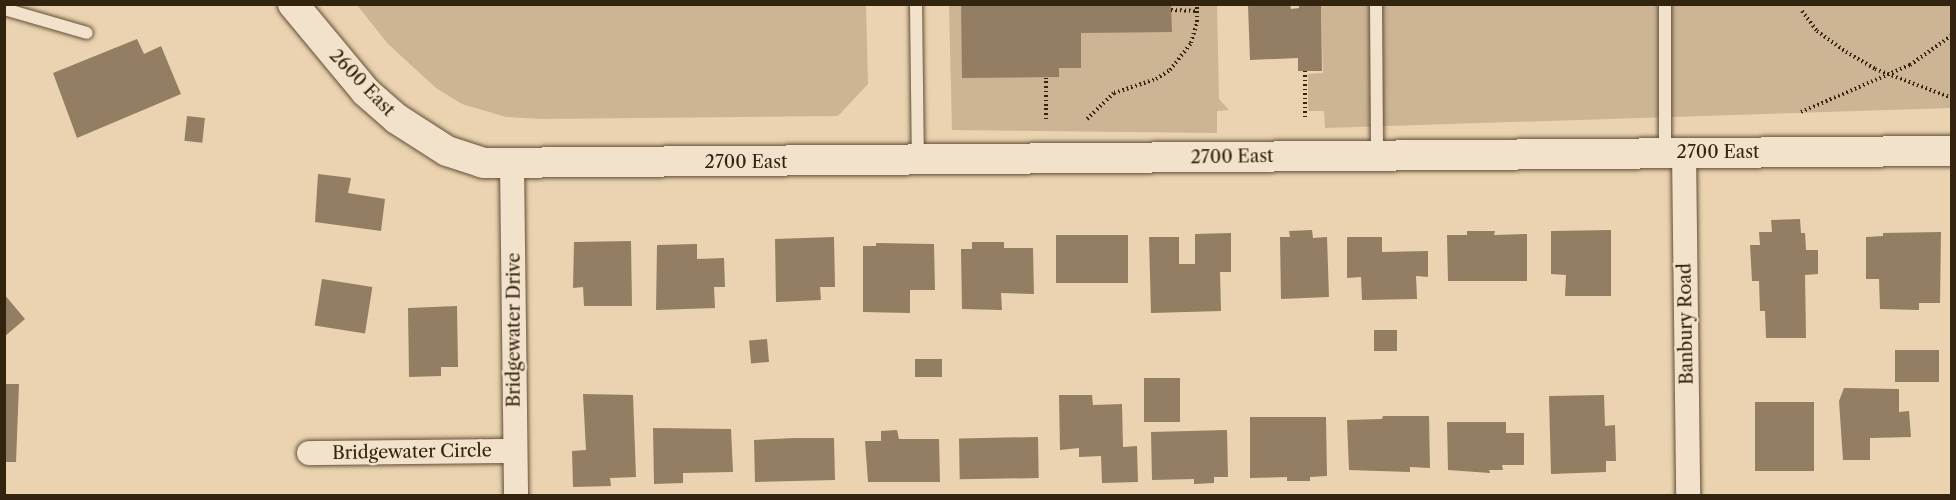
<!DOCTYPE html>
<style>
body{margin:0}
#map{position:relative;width:1956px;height:500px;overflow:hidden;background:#ebd2b0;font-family:"Libre Caslon Text",serif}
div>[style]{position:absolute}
.green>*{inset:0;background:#ccb495}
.building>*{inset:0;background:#937e63;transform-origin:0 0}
.path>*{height:4px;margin-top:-2px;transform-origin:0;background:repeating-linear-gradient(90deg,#33240f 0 1.5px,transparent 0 4.5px)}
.roads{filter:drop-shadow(0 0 2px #615037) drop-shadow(0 0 2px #615037)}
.service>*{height:12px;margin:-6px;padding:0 6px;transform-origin:6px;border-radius:6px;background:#f2e2cc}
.minor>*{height:24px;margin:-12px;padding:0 12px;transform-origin:12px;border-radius:12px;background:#f2e2cc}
.tertiary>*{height:30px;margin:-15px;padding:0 15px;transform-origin:15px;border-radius:15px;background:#f2e2cc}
span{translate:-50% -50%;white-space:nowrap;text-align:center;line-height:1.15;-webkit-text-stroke:4.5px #f2e2cc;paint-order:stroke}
.street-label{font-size:18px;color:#33240f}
.frame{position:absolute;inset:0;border:6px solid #33240f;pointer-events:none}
</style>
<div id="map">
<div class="green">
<i style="clip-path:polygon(357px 5px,866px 5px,868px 84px,838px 116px,541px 119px,506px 117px,462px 104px,436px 88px,388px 44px)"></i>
<i style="clip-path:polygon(949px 5px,1217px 5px,1219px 99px,1229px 110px,1217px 111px,1217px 133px,952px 130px)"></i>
<i style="clip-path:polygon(1321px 5px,1951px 5px,1951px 108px,1325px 128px,1324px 111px,1308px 111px,1308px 74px,1323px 73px)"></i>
</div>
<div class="building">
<i style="clip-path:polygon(961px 4px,1171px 4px,1172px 32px,1081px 33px,1081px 68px,1059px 68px,1059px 77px,962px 78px)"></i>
<i style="clip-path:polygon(1299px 4px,1321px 4px,1322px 71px,1298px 71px,1298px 58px,1250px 60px,1248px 5px,1290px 5px,1291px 9px,1299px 8px)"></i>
<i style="clip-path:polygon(137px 39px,144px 54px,161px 46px,181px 94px,77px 138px,53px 73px)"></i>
<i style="left:187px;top:116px;width:18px;height:25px;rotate:6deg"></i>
<i style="clip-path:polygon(318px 174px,351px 178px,348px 193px,385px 199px,381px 231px,315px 222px)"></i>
<i style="clip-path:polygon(1800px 219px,1801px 233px,1805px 233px,1806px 250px,1818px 250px,1818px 274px,1805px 275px,1806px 338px,1766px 338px,1765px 311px,1760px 311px,1759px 281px,1752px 281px,1750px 245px,1760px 245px,1759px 232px,1772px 232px,1771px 220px)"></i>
<i style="clip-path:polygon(1312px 230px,1313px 238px,1327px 237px,1329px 297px,1281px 299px,1280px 237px,1290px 237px,1289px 231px)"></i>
<i style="clip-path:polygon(1611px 230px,1611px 296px,1565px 296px,1566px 275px,1551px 274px,1551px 231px)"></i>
<i style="clip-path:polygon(1467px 231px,1495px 231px,1494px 235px,1527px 234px,1527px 281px,1448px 281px,1447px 235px,1467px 235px)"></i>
<i style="clip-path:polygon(1941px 232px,1940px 303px,1919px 303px,1919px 310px,1880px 309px,1879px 279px,1866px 279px,1866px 237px,1883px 236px,1883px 233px)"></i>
<i style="clip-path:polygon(1231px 233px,1231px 272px,1220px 272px,1221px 311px,1151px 313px,1149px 237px,1179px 237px,1179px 264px,1195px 264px,1195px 234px)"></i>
<i style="left:1128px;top:235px;width:48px;height:72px;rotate:90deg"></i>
<i style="clip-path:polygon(834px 237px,835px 287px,820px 287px,821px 300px,776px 302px,775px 239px)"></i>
<i style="clip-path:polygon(1347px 237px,1382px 237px,1382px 252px,1428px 251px,1428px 277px,1416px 276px,1417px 299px,1362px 300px,1361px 277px,1347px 278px)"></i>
<i style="clip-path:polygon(631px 241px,632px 306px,584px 306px,583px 287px,573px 288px,574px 242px)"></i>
<i style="clip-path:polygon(972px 242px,1004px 242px,1004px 248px,1033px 248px,1034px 294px,1001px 293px,1002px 310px,962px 309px,961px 249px,972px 249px)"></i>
<i style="clip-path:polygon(876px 243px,934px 244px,935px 290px,910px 290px,910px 313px,863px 312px,863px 246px,876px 246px)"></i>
<i style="clip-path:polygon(697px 244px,697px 259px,724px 258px,725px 287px,714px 287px,715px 308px,656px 310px,657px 245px)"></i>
<i style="left:322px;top:279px;width:51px;height:47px;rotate:9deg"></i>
<i style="clip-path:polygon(4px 294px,25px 319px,4px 337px)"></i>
<i style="clip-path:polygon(457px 306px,458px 367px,441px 367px,441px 376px,409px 377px,408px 308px)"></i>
<i style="left:1397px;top:330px;width:21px;height:23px;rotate:90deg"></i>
<i style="left:767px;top:339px;width:23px;height:18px;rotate:85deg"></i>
<i style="left:1939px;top:350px;width:32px;height:44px;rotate:90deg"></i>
<i style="left:942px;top:359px;width:18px;height:27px;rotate:90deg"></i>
<i style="left:1144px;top:378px;width:36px;height:44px"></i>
<i style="clip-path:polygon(4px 384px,19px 384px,16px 462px,4px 462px)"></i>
<i style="clip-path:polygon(1844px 388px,1899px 389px,1899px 412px,1909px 411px,1911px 437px,1870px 438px,1870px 460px,1843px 460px,1839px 401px)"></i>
<i style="clip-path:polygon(583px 394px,633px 395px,636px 477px,610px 478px,611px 486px,573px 487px,572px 451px,586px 450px)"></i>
<i style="clip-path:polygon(1059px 395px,1092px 395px,1093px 405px,1122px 404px,1123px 447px,1137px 446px,1138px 482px,1102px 483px,1101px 456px,1079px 457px,1079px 448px,1060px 450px)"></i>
<i style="clip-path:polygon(1604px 395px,1605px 426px,1615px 425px,1616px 461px,1606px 461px,1606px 472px,1551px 474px,1549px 396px)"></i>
<i style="left:1755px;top:402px;width:59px;height:69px"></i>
<i style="clip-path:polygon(1383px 416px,1429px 416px,1430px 468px,1410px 467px,1410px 472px,1349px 470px,1347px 420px,1382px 419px)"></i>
<i style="clip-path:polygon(1250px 417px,1326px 417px,1327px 476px,1310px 477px,1310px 481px,1287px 481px,1287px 477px,1250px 478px)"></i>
<i style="clip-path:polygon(1447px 422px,1506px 422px,1506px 433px,1524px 433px,1524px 465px,1502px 465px,1503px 470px,1489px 470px,1490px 473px,1448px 470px)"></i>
<i style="clip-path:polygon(653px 428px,731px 429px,733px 472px,683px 473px,683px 483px,654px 484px)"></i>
<i style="clip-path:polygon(897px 430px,899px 439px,939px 439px,940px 482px,868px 482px,865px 441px,881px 441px,881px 431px)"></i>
<i style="clip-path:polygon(1227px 430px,1228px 477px,1214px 477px,1214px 483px,1194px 484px,1194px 479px,1152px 480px,1151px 432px)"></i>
<i style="left:1038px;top:437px;width:41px;height:79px;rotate:89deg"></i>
<i style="clip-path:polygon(795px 438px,834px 438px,835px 480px,755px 482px,754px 440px)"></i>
</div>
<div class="path">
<i style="left:1171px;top:10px;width:26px;rotate:2deg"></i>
<i style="left:1802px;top:11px;width:25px;rotate:53deg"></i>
<i style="left:1817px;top:31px;width:36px;rotate:36deg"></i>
<i style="left:1846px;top:52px;width:34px;rotate:30deg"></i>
<i style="left:1875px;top:69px;width:82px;rotate:20.6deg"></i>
<i style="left:1305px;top:71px;width:46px;rotate:90deg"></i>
<i style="left:1801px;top:112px;width:119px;rotate:-23.3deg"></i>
<i style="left:1910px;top:65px;width:52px;rotate:-35.5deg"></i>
<i style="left:1046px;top:119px;width:41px;rotate:-90deg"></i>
<i style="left:1087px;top:119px;width:37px;rotate:-44deg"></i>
<i style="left:1114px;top:93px;width:44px;rotate:-18.4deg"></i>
<i style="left:1156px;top:79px;width:17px;rotate:-33deg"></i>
<i style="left:1170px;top:70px;width:34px;rotate:-52deg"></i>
<i style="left:1191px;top:43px;width:22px;rotate:-74deg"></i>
<i style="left:1197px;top:22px;width:18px;rotate:-90deg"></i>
</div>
<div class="roads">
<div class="service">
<i style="left:916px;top:4px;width:156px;rotate:89.3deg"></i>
<i style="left:1376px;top:4px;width:152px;rotate:89.6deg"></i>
<i style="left:4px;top:9px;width:86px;rotate:16.1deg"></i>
<i style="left:1665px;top:153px;width:149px;rotate:-90deg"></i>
</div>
<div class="minor">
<i style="left:1684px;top:152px;width:344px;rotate:89.3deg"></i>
<i style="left:512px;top:164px;width:332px;rotate:89.3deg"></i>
<i style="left:309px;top:453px;width:206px;rotate:-0.6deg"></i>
</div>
<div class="tertiary">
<i style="left:293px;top:4px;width:114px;rotate:50.3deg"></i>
<i style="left:366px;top:92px;width:41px;rotate:41.1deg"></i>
<i style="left:397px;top:119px;width:59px;rotate:32.6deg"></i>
<i style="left:447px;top:151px;width:38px;rotate:18deg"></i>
<i style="left:483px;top:163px;width:1469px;rotate:-0.47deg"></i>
</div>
</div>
<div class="street-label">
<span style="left:362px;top:83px;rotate:46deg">2600 East</span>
<span style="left:1718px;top:152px">2700 East</span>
<span style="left:1232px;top:157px;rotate:-1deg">2700 East</span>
<span style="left:746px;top:162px">2700 East</span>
<span style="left:1686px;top:324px;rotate:-91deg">Banbury Road</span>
<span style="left:514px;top:330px;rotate:-90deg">Bridgewater Drive</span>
<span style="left:412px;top:452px;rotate:-1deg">Bridgewater Circle</span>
</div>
<div class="frame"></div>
</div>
